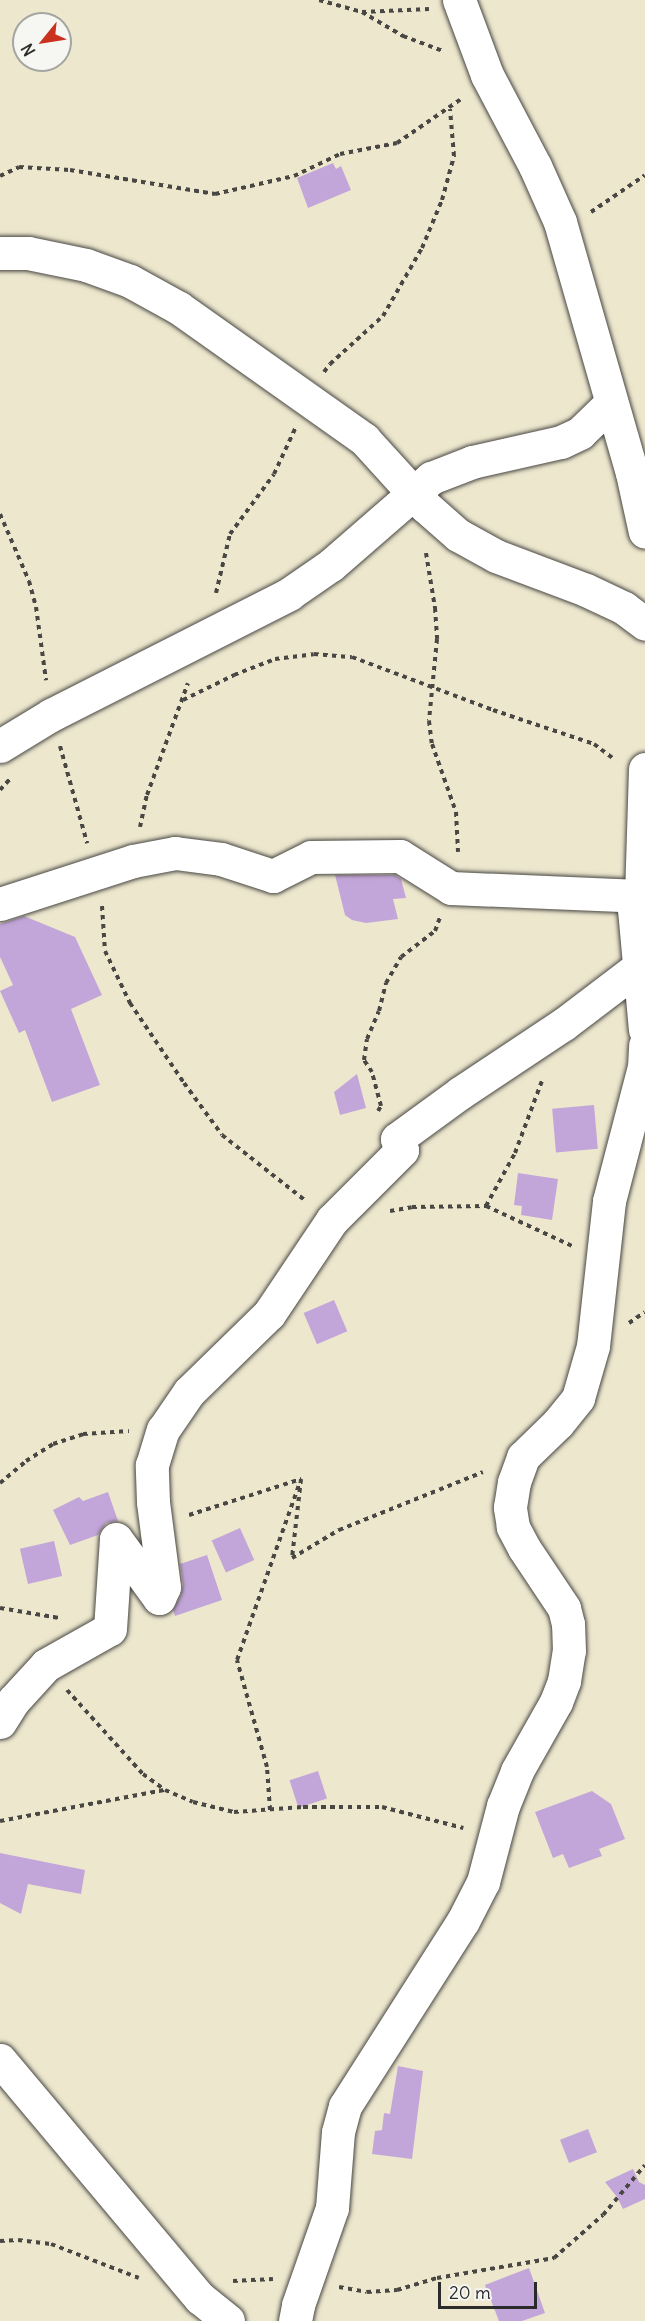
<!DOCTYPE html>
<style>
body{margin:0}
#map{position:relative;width:645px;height:2321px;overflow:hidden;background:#ede7ce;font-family:Delius,sans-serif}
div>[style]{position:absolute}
.building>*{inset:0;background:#c3a6d9;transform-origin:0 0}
.path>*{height:4px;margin-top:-2px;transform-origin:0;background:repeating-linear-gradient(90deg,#484743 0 4.5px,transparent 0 9px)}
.roads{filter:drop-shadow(0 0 2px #484743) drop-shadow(0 0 2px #484743)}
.minor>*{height:33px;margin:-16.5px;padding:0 16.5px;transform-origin:16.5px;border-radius:16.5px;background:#fff}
span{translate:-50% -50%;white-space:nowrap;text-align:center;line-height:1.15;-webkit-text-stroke:5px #f6f6f2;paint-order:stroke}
.north{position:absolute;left:12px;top:12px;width:60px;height:60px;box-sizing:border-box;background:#f6f6f2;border:2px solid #a5a5a2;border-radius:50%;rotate:240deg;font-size:16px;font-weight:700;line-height:24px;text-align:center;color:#2b2b2b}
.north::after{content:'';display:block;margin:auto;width:21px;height:27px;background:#c8321e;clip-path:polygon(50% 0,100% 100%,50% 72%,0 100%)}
.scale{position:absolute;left:438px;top:2282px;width:99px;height:27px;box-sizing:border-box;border:3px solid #2b2b2b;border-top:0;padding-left:8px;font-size:18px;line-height:21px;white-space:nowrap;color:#2b2b2b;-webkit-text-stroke:4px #f6f6f2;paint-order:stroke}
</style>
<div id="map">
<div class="building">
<i style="clip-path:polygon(333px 163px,336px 169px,341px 166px,351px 190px,308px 208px,297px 178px)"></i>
<i style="clip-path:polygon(335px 875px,395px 875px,401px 879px,406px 898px,393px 899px,398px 919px,366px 923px,352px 920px,345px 915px)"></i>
<i style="clip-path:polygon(24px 916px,75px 937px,102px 995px,71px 1009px,100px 1085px,52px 1102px,25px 1030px,19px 1033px,0 991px,13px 985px,0 957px,0 924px)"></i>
<i style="clip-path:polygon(357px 1074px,366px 1108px,340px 1115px,334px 1092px)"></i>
<i style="left:594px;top:1105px;width:44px;height:42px;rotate:85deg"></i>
<i style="clip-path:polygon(518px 1173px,558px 1179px,552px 1220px,521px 1215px,522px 1206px,514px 1205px)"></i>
<i style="left:334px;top:1300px;width:34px;height:33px;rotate:67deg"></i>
<i style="clip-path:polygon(108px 1492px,118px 1521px,106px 1523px,98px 1535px,70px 1545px,53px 1510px,79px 1497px,83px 1501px)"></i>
<i style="left:240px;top:1528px;width:35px;height:31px;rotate:66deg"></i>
<i style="left:54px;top:1541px;width:36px;height:35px;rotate:77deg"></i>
<i style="clip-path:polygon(207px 1555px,222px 1600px,175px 1616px,173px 1610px,181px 1595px,183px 1585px,180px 1564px)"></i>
<i style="left:318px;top:1771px;width:29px;height:30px;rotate:72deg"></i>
<i style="clip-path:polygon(592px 1791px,611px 1804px,625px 1839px,599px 1849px,602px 1856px,569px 1868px,563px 1854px,553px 1858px,535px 1812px)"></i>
<i style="clip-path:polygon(0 1853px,85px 1870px,81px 1894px,28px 1884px,21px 1914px,0 1903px)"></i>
<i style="clip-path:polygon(398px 2066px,423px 2071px,412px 2159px,372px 2154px,375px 2131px,382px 2130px,384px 2113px,390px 2114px)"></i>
<i style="left:588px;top:2129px;width:25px;height:30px;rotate:69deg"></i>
<i style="clip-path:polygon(633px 2169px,639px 2182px,645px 2185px,645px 2199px,623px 2209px,617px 2197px,605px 2182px)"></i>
<i style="clip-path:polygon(529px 2268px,545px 2313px,522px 2321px,499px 2321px,485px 2285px)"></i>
</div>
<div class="path">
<i style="left:319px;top:0;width:45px;rotate:15.6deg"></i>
<i style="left:362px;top:12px;width:48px;rotate:30.3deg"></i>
<i style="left:403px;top:36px;width:43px;rotate:20.6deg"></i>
<i style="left:362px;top:12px;width:67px;rotate:-2.6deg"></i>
<i style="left:0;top:176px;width:21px;rotate:-25deg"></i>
<i style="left:19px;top:167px;width:51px;rotate:3.4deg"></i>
<i style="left:70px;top:170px;width:147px;rotate:9.4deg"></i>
<i style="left:215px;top:194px;width:81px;rotate:-12.8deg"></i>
<i style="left:294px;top:176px;width:51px;rotate:-25.6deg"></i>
<i style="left:340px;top:154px;width:58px;rotate:-10.9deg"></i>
<i style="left:397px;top:143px;width:78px;rotate:-34.5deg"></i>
<i style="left:591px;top:212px;width:65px;rotate:-34.4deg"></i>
<i style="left:324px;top:372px;width:10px;rotate:-53deg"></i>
<i style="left:330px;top:364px;width:72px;rotate:-42.2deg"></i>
<i style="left:383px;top:316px;width:78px;rotate:-60.2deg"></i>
<i style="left:422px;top:248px;width:52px;rotate:-67.4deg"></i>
<i style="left:442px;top:200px;width:46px;rotate:-74.7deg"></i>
<i style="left:454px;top:156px;width:47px;rotate:-94.9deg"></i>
<i style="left:0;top:514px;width:73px;rotate:66.6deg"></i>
<i style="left:29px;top:581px;width:27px;rotate:75deg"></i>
<i style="left:36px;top:607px;width:74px;rotate:82.2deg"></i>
<i style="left:426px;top:553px;width:56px;rotate:80.7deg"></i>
<i style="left:435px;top:608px;width:31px;rotate:86deg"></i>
<i style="left:437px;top:639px;width:82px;rotate:95.6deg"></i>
<i style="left:429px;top:721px;width:23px;rotate:83deg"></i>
<i style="left:432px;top:744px;width:72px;rotate:70.6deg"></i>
<i style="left:456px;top:812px;width:40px;rotate:87.1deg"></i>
<i style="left:216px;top:593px;width:61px;rotate:-76.7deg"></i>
<i style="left:230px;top:534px;width:74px;rotate:-53.7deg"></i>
<i style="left:274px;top:474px;width:50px;rotate:-65deg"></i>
<i style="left:183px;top:700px;width:57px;rotate:-26.1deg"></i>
<i style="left:234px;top:675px;width:44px;rotate:-21.3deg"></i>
<i style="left:275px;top:659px;width:39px;rotate:-7deg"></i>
<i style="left:314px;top:654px;width:38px;rotate:5deg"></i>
<i style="left:352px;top:657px;width:151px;rotate:20.6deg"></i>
<i style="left:493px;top:710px;width:107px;rotate:18.6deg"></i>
<i style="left:594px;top:744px;width:26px;rotate:37deg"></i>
<i style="left:60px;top:746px;width:101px;rotate:74.4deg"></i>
<i style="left:0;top:790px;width:15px;rotate:-48deg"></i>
<i style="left:140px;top:827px;width:33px;rotate:-78deg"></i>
<i style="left:147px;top:795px;width:119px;rotate:-69.9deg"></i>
<i style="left:102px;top:906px;width:45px;rotate:86.2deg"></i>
<i style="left:105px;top:951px;width:58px;rotate:64.3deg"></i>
<i style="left:130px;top:1003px;width:97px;rotate:56deg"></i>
<i style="left:184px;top:1083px;width:64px;rotate:53.8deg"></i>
<i style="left:222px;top:1135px;width:107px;rotate:38.2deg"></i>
<i style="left:378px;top:1111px;width:6px;rotate:-59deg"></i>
<i style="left:381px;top:1106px;width:35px;rotate:-105deg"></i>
<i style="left:372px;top:1072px;width:14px;rotate:-124deg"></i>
<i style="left:364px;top:1060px;width:21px;rotate:-82deg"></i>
<i style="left:367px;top:1039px;width:30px;rotate:-67deg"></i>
<i style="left:379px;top:1011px;width:29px;rotate:-76deg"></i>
<i style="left:386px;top:983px;width:30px;rotate:-60deg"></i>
<i style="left:401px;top:957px;width:43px;rotate:-37.4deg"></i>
<i style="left:435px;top:931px;width:15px;rotate:-70deg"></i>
<i style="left:486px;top:1206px;width:60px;rotate:-61.3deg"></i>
<i style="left:515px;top:1153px;width:80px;rotate:-69.5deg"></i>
<i style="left:390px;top:1211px;width:22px;rotate:-10deg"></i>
<i style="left:412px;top:1207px;width:74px;rotate:-0.8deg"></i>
<i style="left:486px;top:1206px;width:95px;rotate:24.9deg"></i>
<i style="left:629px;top:1323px;width:19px;rotate:-35deg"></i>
<i style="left:0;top:1483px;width:34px;rotate:-40deg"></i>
<i style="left:26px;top:1461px;width:32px;rotate:-32deg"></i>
<i style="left:53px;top:1444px;width:32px;rotate:-18deg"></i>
<i style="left:83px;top:1434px;width:46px;rotate:-3.7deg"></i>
<i style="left:189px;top:1515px;width:118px;rotate:-17.8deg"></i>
<i style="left:301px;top:1479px;width:80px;rotate:96.5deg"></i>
<i style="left:292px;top:1558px;width:55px;rotate:-30.8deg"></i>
<i style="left:339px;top:1530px;width:155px;rotate:-21.9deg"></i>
<i style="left:0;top:1608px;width:60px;rotate:9.6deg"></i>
<i style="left:67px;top:1690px;width:113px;rotate:47.9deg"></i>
<i style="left:143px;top:1774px;width:27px;rotate:36deg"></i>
<i style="left:165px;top:1790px;width:30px;rotate:23deg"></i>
<i style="left:193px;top:1802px;width:42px;rotate:13.7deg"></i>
<i style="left:234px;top:1812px;width:69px;rotate:-4.1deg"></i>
<i style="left:303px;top:1807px;width:79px"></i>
<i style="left:382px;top:1807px;width:84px;rotate:14.5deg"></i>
<i style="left:270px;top:1810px;width:43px;rotate:-94deg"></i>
<i style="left:267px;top:1767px;width:111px;rotate:-105.7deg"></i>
<i style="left:237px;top:1660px;width:186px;rotate:-70.5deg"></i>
<i style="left:0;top:1821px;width:167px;rotate:-10.7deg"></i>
<i style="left:0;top:2241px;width:18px;rotate:-3deg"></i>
<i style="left:18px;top:2240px;width:33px;rotate:7deg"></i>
<i style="left:51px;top:2244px;width:94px;rotate:21.1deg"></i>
<i style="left:233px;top:2281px;width:40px;rotate:-2.9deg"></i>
<i style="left:339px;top:2287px;width:28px;rotate:10deg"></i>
<i style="left:367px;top:2292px;width:30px;rotate:-4deg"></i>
<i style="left:397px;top:2290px;width:42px;rotate:-16.7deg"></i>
<i style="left:437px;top:2278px;width:119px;rotate:-9.7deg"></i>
<i style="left:554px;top:2258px;width:65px;rotate:-41.3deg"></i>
<i style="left:603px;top:2215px;width:65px;rotate:-50deg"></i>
</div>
<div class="roads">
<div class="minor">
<i style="left:459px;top:0;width:80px;rotate:69.5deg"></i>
<i style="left:487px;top:75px;width:103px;rotate:62.2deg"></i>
<i style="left:535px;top:166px;width:61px;rotate:65.9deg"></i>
<i style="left:560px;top:222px;width:261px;rotate:74deg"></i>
<i style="left:632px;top:473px;width:60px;rotate:77.6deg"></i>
<i style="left:0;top:253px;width:28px"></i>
<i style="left:28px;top:253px;width:59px;rotate:11.7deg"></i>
<i style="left:86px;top:265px;width:47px;rotate:20deg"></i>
<i style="left:130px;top:281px;width:56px;rotate:28.9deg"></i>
<i style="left:179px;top:308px;width:227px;rotate:35.3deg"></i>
<i style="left:364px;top:439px;width:91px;rotate:47.7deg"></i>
<i style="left:425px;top:506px;width:44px;rotate:41.3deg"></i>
<i style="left:458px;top:535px;width:43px;rotate:28.9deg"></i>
<i style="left:496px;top:556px;width:96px;rotate:20.7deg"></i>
<i style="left:586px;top:590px;width:42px;rotate:25.3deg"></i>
<i style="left:624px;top:608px;width:26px;rotate:37deg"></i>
<i style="left:0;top:746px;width:60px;rotate:-31.3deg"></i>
<i style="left:51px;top:715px;width:267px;rotate:-26.9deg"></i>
<i style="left:289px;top:594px;width:51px;rotate:-34.6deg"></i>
<i style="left:331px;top:565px;width:133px;rotate:-41deg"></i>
<i style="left:431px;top:478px;width:44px;rotate:-21.3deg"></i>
<i style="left:472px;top:462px;width:91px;rotate:-12.7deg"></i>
<i style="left:561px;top:442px;width:21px;rotate:-25deg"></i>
<i style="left:580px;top:433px;width:43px;rotate:-44.1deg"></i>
<i style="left:645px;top:769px;width:128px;rotate:91.8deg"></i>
<i style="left:641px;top:897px;width:14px;rotate:120deg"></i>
<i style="left:634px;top:909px;width:121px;rotate:84.8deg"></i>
<i style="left:0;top:904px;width:140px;rotate:-17.9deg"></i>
<i style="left:133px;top:861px;width:43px;rotate:-10.8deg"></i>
<i style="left:175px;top:853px;width:46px;rotate:7.4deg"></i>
<i style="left:221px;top:859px;width:55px;rotate:18.1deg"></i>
<i style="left:273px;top:876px;width:42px;rotate:-26.6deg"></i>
<i style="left:311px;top:857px;width:89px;rotate:-0.6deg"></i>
<i style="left:400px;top:856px;width:60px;rotate:32.1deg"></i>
<i style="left:451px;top:888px;width:194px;rotate:2.4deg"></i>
<i style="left:0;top:1722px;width:26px;rotate:-58deg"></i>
<i style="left:14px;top:1700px;width:47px;rotate:-47.6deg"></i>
<i style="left:46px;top:1665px;width:73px;rotate:-29.4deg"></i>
<i style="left:110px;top:1629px;width:90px;rotate:-86.2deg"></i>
<i style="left:116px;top:1539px;width:73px;rotate:53.9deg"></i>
<i style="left:159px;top:1598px;width:12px;rotate:-66deg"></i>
<i style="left:164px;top:1587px;width:86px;rotate:-97.4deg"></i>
<i style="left:153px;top:1502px;width:37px;rotate:-92deg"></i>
<i style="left:152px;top:1465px;width:37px;rotate:-73deg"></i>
<i style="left:163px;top:1430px;width:46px;rotate:-55.6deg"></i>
<i style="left:189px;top:1392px;width:112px;rotate:-44.3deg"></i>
<i style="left:269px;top:1314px;width:113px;rotate:-56.2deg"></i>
<i style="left:332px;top:1220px;width:99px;rotate:-45deg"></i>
<i style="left:402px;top:1150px;width:12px;rotate:-114deg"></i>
<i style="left:397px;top:1139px;width:78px;rotate:-36.1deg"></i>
<i style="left:460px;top:1093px;width:125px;rotate:-33.6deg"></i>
<i style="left:564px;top:1024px;width:96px;rotate:-37.3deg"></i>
<i style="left:0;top:2060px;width:311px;rotate:50deg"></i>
<i style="left:200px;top:2298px;width:36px;rotate:39deg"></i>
<i style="left:295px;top:2321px;width:16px;rotate:-79deg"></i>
<i style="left:298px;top:2305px;width:103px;rotate:-70.7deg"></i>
<i style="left:332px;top:2208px;width:76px;rotate:-85.5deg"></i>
<i style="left:338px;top:2132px;width:27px;rotate:-75deg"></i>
<i style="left:345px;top:2106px;width:219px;rotate:-57.5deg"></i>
<i style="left:463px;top:1921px;width:44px;rotate:-62.9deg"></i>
<i style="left:483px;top:1882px;width:79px;rotate:-75.3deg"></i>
<i style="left:503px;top:1806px;width:38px;rotate:-68deg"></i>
<i style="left:517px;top:1771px;width:79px;rotate:-60.5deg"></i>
<i style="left:556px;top:1702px;width:22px;rotate:-69deg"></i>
<i style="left:564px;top:1681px;width:30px;rotate:-81deg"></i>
<i style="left:569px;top:1651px;width:27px;rotate:-92deg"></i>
<i style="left:568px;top:1624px;width:16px;rotate:-104deg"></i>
<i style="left:564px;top:1608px;width:72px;rotate:-123.7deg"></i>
<i style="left:524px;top:1548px;width:24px;rotate:-118deg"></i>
<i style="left:513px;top:1527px;width:20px;rotate:-99deg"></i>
<i style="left:510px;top:1507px;width:25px;rotate:-81deg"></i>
<i style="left:514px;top:1482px;width:27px;rotate:-70deg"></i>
<i style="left:523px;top:1457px;width:49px;rotate:-44.2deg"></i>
<i style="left:558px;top:1423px;width:32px;rotate:-51deg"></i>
<i style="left:578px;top:1398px;width:54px;rotate:-73.9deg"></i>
<i style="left:593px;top:1346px;width:146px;rotate:-83.7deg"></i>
<i style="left:609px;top:1201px;width:138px;rotate:-75.4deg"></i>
<i style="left:644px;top:1067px;width:22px;rotate:-87deg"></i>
</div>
</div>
<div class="north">N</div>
<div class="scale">20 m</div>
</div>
